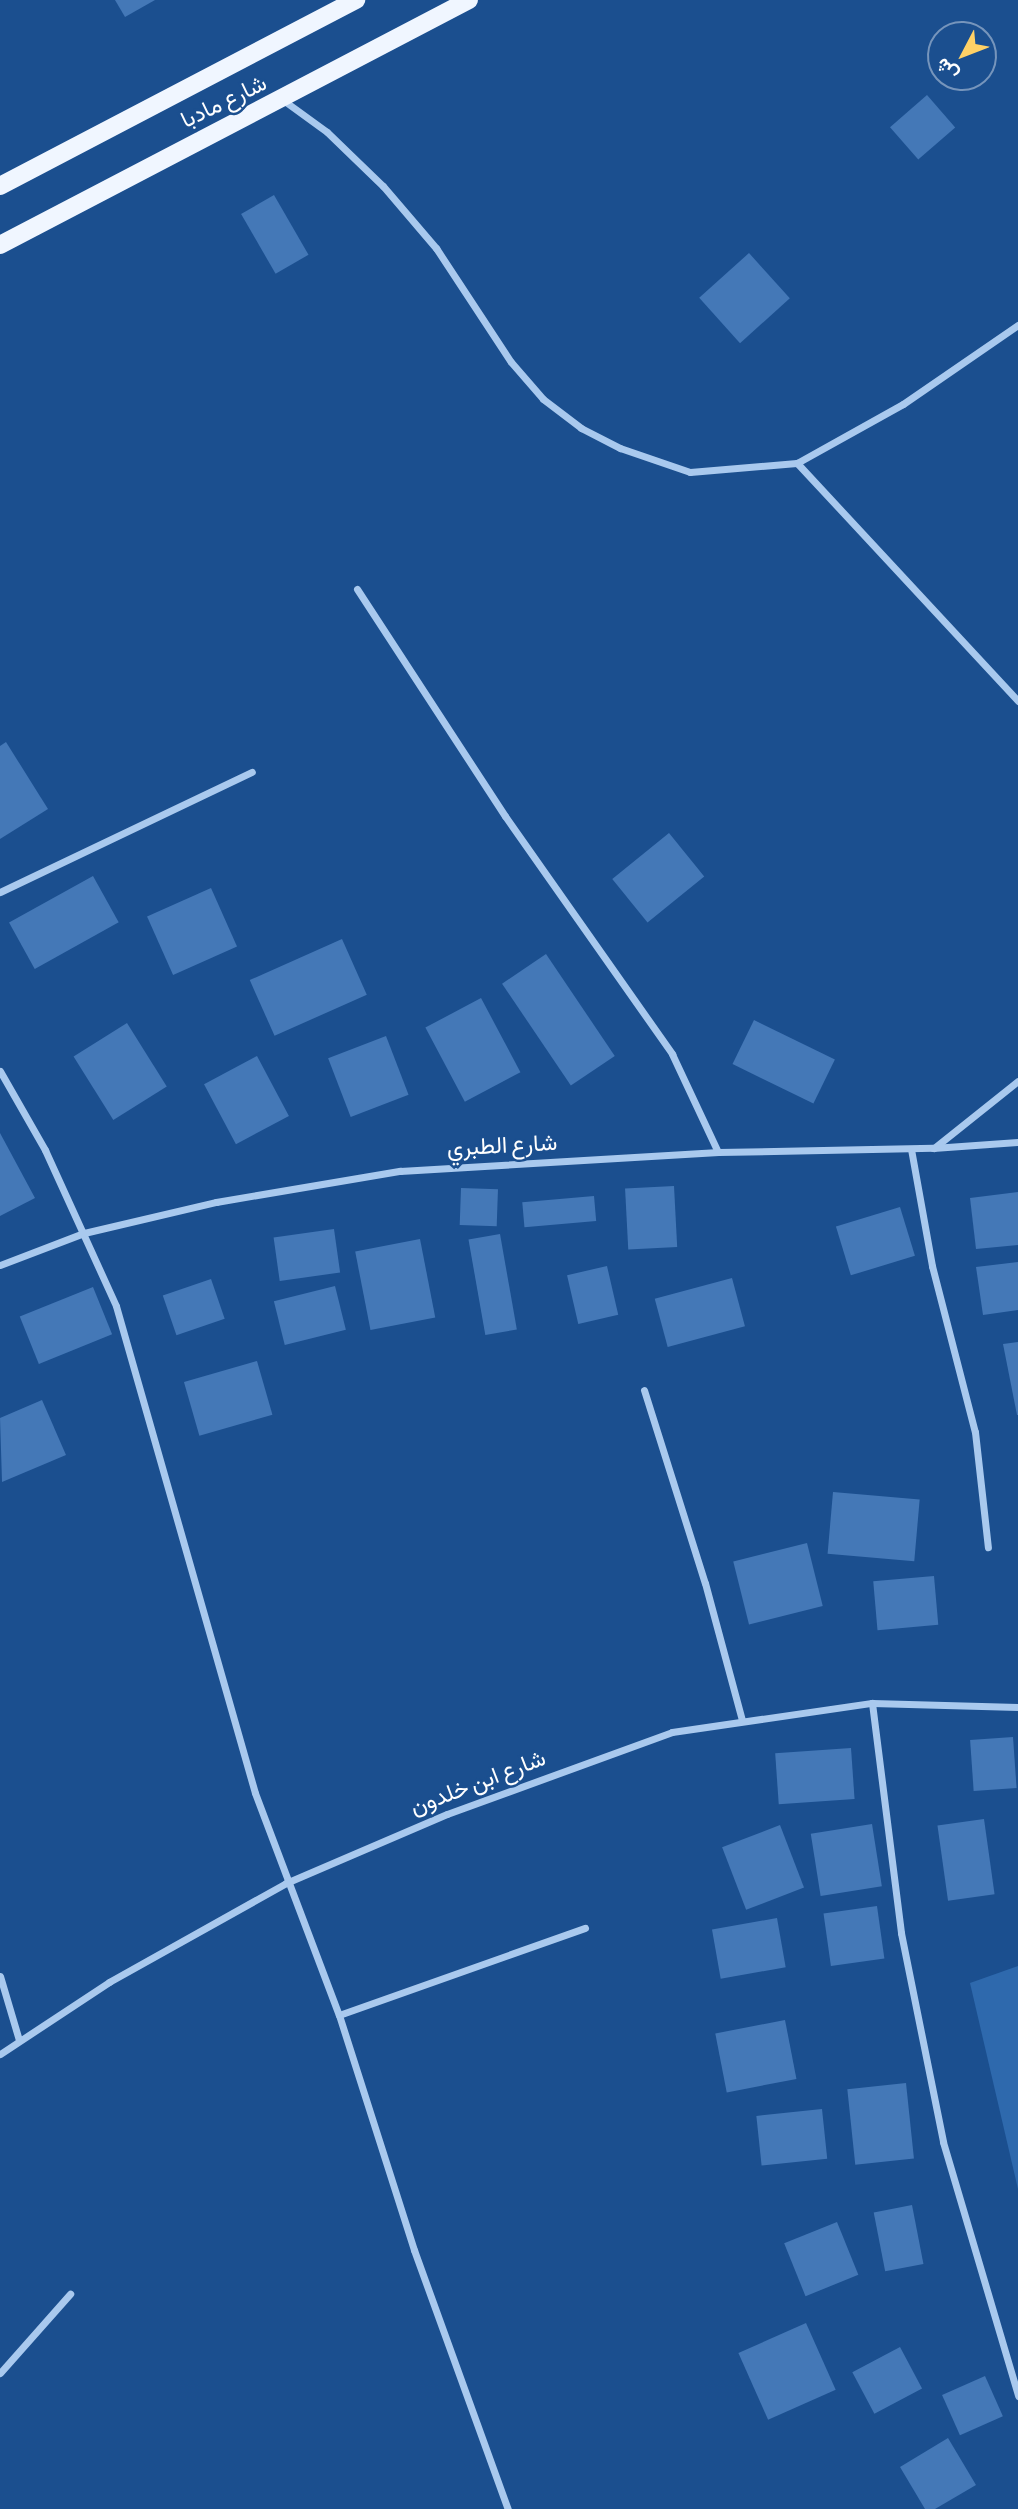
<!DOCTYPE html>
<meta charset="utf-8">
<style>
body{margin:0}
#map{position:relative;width:1018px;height:2509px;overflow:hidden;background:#1b4f8f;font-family:"Sofia Sans Condensed",Vazirmatn,sans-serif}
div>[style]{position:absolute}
.green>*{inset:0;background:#2e69ad}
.building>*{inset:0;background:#4478b7;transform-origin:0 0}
.street>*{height:7px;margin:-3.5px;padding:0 3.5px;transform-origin:3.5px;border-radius:3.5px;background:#a9c9ee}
.primary>*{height:18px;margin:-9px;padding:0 9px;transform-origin:9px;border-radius:9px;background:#f0f6ff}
span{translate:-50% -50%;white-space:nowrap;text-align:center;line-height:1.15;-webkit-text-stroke:5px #1b4f8f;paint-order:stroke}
.street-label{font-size:23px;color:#fff}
.north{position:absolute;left:927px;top:21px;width:70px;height:70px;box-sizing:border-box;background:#1b4f8f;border:2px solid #7695bc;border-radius:50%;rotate:228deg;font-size:19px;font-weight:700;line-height:28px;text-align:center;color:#fff}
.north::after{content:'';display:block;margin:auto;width:24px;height:32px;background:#ffd166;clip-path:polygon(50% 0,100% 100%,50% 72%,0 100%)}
</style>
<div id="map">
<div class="green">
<i style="clip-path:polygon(1018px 1966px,1018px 2189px,970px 1983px)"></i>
</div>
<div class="building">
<i style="clip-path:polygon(115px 0,155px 0,125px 17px)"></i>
<i style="left:927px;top:95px;width:43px;height:49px;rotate:49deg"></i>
<i style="left:274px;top:195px;width:69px;height:38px;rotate:60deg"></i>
<i style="left:749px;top:253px;width:61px;height:67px;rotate:48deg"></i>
<i style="clip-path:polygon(6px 742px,48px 809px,0 839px,0 746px)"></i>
<i style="left:669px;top:833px;width:56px;height:73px;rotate:51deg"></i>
<i style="left:93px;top:876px;width:53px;height:96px;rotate:61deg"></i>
<i style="left:211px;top:888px;width:64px;height:70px;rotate:66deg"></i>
<i style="left:342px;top:939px;width:61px;height:101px;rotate:66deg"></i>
<i style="left:546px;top:954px;width:123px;height:53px;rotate:56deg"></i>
<i style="left:481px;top:998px;width:84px;height:63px;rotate:62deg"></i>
<i style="left:754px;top:1020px;width:90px;height:49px;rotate:26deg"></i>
<i style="left:127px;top:1023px;width:75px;height:63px;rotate:58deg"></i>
<i style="left:386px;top:1036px;width:63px;height:62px;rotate:69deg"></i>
<i style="left:257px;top:1056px;width:68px;height:60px;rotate:62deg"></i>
<i style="clip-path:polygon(0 1133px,35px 1198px,0 1216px)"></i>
<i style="left:674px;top:1186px;width:61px;height:49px;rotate:87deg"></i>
<i style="left:461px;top:1188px;width:37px;height:37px;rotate:2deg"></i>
<i style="clip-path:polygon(1018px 1192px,1018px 1245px,976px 1249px,970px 1198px)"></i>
<i style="left:594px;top:1196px;width:25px;height:72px;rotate:85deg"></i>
<i style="left:900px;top:1207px;width:51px;height:67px;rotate:73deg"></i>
<i style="left:334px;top:1229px;width:44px;height:61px;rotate:82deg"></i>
<i style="left:500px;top:1234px;width:97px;height:32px;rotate:80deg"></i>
<i style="left:420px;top:1239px;width:80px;height:66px;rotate:79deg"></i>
<i style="clip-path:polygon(1018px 1262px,1018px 1310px,983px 1315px,976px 1267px)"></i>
<i style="left:607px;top:1266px;width:50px;height:41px;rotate:77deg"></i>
<i style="left:732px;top:1278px;width:50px;height:80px;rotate:75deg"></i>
<i style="left:211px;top:1279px;width:42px;height:51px;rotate:71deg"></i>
<i style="left:335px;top:1286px;width:45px;height:63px;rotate:76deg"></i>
<i style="left:93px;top:1287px;width:51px;height:79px;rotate:68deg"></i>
<i style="clip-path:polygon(1018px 1342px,1018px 1415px,1017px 1415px,1003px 1344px)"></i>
<i style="left:257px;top:1361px;width:56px;height:76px;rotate:74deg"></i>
<i style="clip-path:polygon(42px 1400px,66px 1455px,2px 1482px,0 1418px)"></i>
<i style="left:833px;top:1492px;width:87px;height:62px;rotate:5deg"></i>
<i style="left:807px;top:1543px;width:65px;height:76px;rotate:76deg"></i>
<i style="left:934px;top:1576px;width:49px;height:61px;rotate:85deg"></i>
<i style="left:1013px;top:1737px;width:51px;height:43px;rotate:86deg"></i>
<i style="left:851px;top:1748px;width:51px;height:76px;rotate:86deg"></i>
<i style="left:984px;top:1819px;width:76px;height:47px;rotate:82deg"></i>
<i style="left:872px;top:1824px;width:63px;height:62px;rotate:81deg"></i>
<i style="left:780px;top:1825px;width:67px;height:62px;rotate:69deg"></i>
<i style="left:877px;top:1906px;width:53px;height:54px;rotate:82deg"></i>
<i style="left:777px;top:1918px;width:50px;height:66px;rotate:80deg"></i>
<i style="left:785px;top:2020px;width:60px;height:71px;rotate:79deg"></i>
<i style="left:906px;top:2083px;width:76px;height:59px;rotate:84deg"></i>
<i style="left:822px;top:2109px;width:50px;height:66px;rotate:84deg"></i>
<i style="left:912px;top:2205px;width:60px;height:39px;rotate:79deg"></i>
<i style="left:837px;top:2222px;width:57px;height:57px;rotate:68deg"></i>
<i style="left:806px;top:2323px;width:73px;height:74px;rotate:66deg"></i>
<i style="left:900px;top:2347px;width:47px;height:54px;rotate:62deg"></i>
<i style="left:985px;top:2376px;width:44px;height:47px;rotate:66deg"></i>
<i style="clip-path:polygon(948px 2438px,976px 2485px,935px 2509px,925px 2509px,900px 2467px)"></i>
</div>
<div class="street">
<i style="left:283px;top:100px;width:54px;rotate:36deg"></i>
<i style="left:327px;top:132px;width:78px;rotate:44deg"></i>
<i style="left:383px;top:186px;width:82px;rotate:49.5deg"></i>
<i style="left:436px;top:248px;width:136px;rotate:56.7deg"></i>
<i style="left:511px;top:362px;width:49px;rotate:49.1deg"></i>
<i style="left:543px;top:399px;width:48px;rotate:37.3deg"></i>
<i style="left:581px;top:428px;width:44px;rotate:27.1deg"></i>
<i style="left:620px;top:448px;width:74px;rotate:18.9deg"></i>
<i style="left:690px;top:472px;width:107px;rotate:-4.8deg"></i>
<i style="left:797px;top:463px;width:121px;rotate:-29.1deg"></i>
<i style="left:903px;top:404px;width:140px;rotate:-34.5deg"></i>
<i style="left:797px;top:463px;width:325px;rotate:47.1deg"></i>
<i style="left:357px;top:589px;width:271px;rotate:56.9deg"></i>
<i style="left:505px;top:816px;width:291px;rotate:54.9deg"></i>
<i style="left:672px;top:1054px;width:108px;rotate:64.9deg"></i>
<i style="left:0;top:892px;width:279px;rotate:-25.5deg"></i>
<i style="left:0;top:1071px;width:91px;rotate:60.3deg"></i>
<i style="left:45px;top:1150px;width:171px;rotate:65.5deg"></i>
<i style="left:116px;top:1306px;width:506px;rotate:74.07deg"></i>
<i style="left:255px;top:1793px;width:237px;rotate:69.3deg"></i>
<i style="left:339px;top:2015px;width:247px;rotate:72.3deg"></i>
<i style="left:414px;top:2250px;width:276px;rotate:70.1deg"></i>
<i style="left:934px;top:1148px;width:107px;rotate:-38.6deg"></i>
<i style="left:911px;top:1149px;width:119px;rotate:79.8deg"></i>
<i style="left:932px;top:1266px;width:171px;rotate:75.5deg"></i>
<i style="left:975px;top:1432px;width:116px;rotate:83.6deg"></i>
<i style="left:0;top:1265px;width:90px;rotate:-20.9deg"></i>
<i style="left:84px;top:1233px;width:136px;rotate:-13.2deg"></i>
<i style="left:216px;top:1202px;width:187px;rotate:-9.6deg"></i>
<i style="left:400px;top:1171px;width:319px;rotate:-3.4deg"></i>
<i style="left:718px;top:1152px;width:215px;rotate:-1.1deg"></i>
<i style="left:933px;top:1148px;width:85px;rotate:-4deg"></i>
<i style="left:644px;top:1390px;width:202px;rotate:72.5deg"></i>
<i style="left:705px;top:1583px;width:142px;rotate:74.9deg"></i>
<i style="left:872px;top:1703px;width:232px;rotate:82.8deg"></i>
<i style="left:901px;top:1933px;width:213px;rotate:78.6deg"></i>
<i style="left:943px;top:2142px;width:265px;rotate:73.5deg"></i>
<i style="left:0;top:1976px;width:67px;rotate:73.5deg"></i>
<i style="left:339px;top:2015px;width:261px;rotate:-19.5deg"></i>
<i style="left:0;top:2054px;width:131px;rotate:-33.4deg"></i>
<i style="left:109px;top:1982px;width:203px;rotate:-29.2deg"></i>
<i style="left:286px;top:1883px;width:175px;rotate:-23.2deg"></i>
<i style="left:447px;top:1814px;width:239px;rotate:-20deg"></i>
<i style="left:672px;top:1732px;width:202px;rotate:-8.3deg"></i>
<i style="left:872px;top:1703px;width:146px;rotate:1.6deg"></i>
<i style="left:0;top:2373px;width:106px;rotate:-48.5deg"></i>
</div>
<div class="primary">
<i style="left:0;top:186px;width:402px;rotate:-27.6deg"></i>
<i style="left:0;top:245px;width:529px;rotate:-27.58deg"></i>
</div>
<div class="street-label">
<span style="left:224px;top:102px;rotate:-26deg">شارع مادبا</span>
<span style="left:502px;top:1146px;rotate:-3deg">شارع الطبري</span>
<span style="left:478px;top:1783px;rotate:-21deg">شارع ابن خلدون</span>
</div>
<div class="north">ش</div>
</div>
